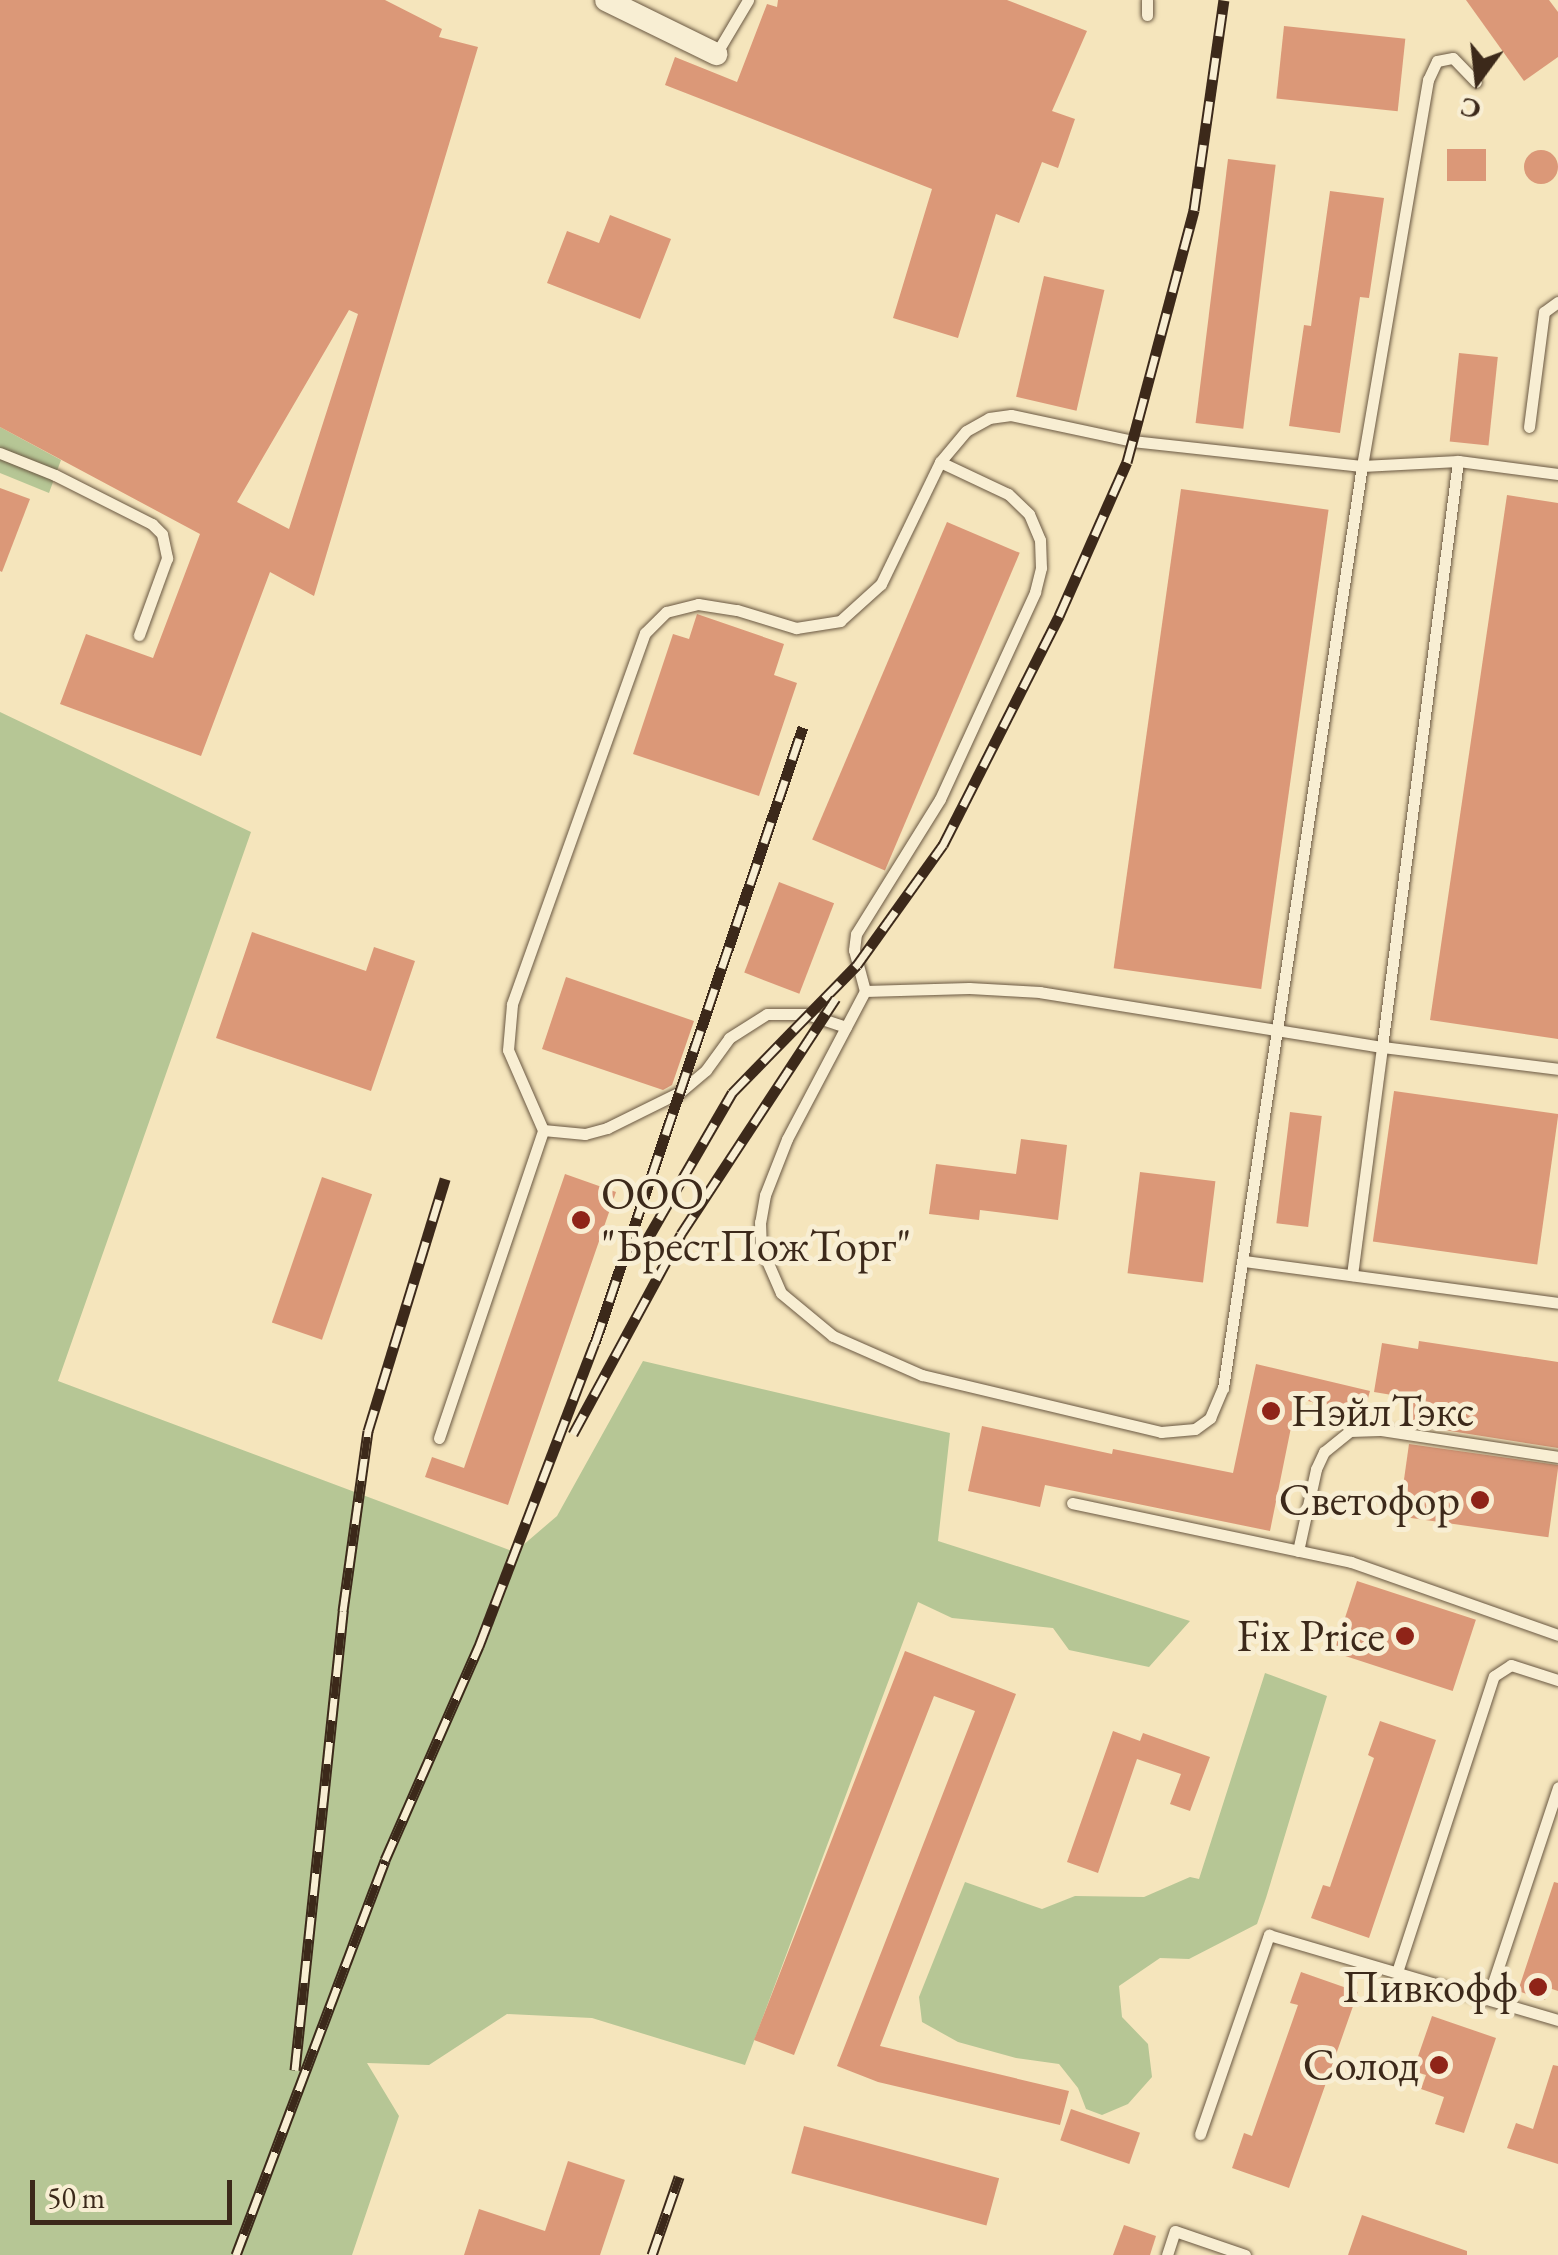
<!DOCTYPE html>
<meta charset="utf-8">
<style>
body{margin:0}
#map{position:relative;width:1558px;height:2255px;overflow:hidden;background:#f5e5bc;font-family:"EB Garamond",serif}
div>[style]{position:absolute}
.green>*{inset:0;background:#b6c695}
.building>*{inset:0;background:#db9878;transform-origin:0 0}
.round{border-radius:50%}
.roads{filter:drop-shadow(0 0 2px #6a5842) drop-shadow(0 0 2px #6a5842)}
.service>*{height:11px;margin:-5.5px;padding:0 5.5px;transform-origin:5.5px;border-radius:5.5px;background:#f8eed3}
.minor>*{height:22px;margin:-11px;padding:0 11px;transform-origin:11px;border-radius:11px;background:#f8eed3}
.rail>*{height:11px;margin-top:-5.5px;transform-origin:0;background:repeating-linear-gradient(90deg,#f8eed3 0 22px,#3c291a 0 44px);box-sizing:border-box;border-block:2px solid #3c291a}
.dots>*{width:28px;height:28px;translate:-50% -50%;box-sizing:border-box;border:5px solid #f8eed3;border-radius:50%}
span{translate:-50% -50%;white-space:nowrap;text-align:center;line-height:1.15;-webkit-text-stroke:10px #f8eed3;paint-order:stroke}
.poi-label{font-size:45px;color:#3c291a}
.left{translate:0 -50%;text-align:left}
.right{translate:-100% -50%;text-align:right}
.north{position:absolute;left:1428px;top:30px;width:100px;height:100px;-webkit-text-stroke:8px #f8eed3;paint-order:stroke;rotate:195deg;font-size:28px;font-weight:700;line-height:40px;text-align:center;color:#3c291a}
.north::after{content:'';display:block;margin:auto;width:35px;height:45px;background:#3c291a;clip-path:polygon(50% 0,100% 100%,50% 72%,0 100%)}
.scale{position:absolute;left:30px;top:2180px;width:202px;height:45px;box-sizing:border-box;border:5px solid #3c291a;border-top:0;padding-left:12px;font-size:30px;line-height:35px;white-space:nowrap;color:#3c291a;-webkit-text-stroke:8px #f8eed3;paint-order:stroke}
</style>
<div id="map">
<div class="green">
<i style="clip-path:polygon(0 427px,61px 460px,49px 493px,0 473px)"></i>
<i style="clip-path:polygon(0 712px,251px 832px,58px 1381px,515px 1552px,557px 1516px,643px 1361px,950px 1433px,938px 1541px,1190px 1621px,1149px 1667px,1069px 1650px,1053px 1628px,952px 1618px,918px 1602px,745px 2065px,592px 2018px,507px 2014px,429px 2065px,367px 2063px,399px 2116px,352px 2255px,0 2255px)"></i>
<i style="clip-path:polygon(1265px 1673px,1327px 1696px,1266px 1898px,1257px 1924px,1189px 1959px,1160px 1958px,1119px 1986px,1122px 2017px,1148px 2044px,1152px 2077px,1128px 2104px,1102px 2115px,1086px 2109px,1078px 2088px,1059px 2064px,1016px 2058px,958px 2042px,922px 2022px,919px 1997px,965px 1882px,1042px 1909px,1075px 1896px,1144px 1897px,1190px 1877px,1199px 1879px)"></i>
</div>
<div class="building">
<i style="clip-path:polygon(evenodd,0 0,385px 0,442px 29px,439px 37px,478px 47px,314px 596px,270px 572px,201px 756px,60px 704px,86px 634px,153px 658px,200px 534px,0 427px,0 0,349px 310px,358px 314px,289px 529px,237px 502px,349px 310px)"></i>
<i style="clip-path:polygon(778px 0,1007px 0,1087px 31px,1052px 111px,1075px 119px,1058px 168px,1042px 162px,1019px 223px,996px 214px,958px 338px,893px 318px,932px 189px,665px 85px,675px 57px,737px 82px,767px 4px,777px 7px)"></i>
<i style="clip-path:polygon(1466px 0,1549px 0,1558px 12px,1558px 57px,1524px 81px)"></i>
<i style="left:1284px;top:26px;width:122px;height:73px;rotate:6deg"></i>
<i style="left:1447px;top:149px;width:39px;height:32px"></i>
<i class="round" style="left:1524px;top:150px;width:34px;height:34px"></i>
<i style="left:1228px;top:159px;width:48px;height:266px;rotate:7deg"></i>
<i style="clip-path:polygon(1330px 191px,1384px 198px,1369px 298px,1360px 297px,1340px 433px,1289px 426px,1304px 325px,1311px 326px)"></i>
<i style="clip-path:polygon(610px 215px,671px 239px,640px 319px,547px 283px,567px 231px,599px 243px)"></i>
<i style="left:1044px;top:276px;width:62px;height:124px;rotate:13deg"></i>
<i style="left:1459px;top:353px;width:39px;height:89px;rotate:6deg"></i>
<i style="clip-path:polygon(0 488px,30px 499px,2px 572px,0 571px)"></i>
<i style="left:1181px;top:489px;width:149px;height:484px;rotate:8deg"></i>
<i style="clip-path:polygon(1507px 495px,1558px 503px,1558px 1039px,1430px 1020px)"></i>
<i style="left:947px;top:522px;width:79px;height:345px;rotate:23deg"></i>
<i style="clip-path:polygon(697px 614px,784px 644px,774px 675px,797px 683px,759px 796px,633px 754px,673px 634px,689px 639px)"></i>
<i style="left:779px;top:882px;width:59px;height:97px;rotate:21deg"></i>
<i style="clip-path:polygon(252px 932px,366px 971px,374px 947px,415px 961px,371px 1091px,216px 1038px)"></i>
<i style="clip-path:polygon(566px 977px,694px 1021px,672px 1085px,663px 1090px,542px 1049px)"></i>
<i style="left:1394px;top:1091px;width:166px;height:152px;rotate:8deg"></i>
<i style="left:1290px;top:1112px;width:32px;height:112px;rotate:7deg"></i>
<i style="clip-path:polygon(1021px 1139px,1067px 1145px,1058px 1220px,980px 1210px,979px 1220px,929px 1214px,936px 1164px,1016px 1174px)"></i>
<i style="left:1140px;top:1172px;width:76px;height:102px;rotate:7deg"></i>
<i style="clip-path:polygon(565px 1174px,616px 1192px,508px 1505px,425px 1477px,432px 1457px,464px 1468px)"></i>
<i style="left:322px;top:1177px;width:53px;height:154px;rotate:19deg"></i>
<i style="clip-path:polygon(1419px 1341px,1558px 1362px,1558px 1448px,1406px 1424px,1410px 1398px,1374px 1392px,1382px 1343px,1418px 1349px)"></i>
<i style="clip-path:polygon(1256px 1364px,1370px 1391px,1363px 1416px,1297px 1398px,1270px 1531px,1045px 1485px,1040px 1507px,968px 1491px,982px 1426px,1112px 1454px,1113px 1449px,1233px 1473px)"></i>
<i style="left:1409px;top:1444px;width:151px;height:73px;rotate:8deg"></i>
<i style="left:1357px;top:1581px;width:125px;height:75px;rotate:18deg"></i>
<i style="clip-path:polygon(905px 1651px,1016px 1694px,880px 2046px,1069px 2091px,1060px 2125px,878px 2082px,837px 2066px,975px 1711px,934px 1696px,794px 2055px,754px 2040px)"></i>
<i style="clip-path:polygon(1380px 1721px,1436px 1740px,1369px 1938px,1311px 1918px,1323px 1885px,1330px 1887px,1374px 1758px,1368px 1755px)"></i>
<i style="clip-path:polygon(1113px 1731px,1140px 1741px,1143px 1733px,1210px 1757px,1190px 1811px,1170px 1804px,1181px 1774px,1137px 1759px,1098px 1873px,1067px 1862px)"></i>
<i style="clip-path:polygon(1554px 1882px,1558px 1883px,1558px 1991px,1549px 1988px,1545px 2000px,1518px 1991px)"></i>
<i style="clip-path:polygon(1301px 1972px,1358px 1992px,1289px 2188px,1232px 2168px,1244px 2133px,1252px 2136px,1298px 2005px,1290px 2003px)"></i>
<i style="clip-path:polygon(1432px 2016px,1496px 2038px,1464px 2133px,1435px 2124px,1444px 2097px,1421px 2089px,1426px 2075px,1413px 2071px)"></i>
<i style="clip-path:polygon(1553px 2065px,1558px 2066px,1558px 2164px,1507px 2148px,1516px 2123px,1533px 2129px)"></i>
<i style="left:1071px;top:2109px;width:73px;height:33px;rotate:19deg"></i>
<i style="left:804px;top:2126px;width:202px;height:49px;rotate:15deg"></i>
<i style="clip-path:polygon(568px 2161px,625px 2180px,600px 2255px,464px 2255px,479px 2209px,545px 2231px)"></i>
<i style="clip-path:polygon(1362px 2215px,1467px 2251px,1467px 2255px,1348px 2255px)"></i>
<i style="clip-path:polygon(1124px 2225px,1156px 2236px,1150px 2255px,1113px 2255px)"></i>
</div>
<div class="roads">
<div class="service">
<i style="left:1147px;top:15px;width:15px;rotate:-90deg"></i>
<i style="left:716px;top:54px;width:63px;rotate:-59.3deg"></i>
<i style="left:1529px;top:427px;width:116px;rotate:-82.6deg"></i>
<i style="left:1544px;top:312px;width:17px;rotate:-36deg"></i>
<i style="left:0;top:453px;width:59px;rotate:21.8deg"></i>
<i style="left:55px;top:475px;width:109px;rotate:26.8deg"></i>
<i style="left:152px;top:524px;width:14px;rotate:45deg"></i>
<i style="left:162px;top:534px;width:25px;rotate:78deg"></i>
<i style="left:167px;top:558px;width:82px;rotate:110deg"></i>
<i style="left:1458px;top:461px;width:101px;rotate:7.4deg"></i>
<i style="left:865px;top:991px;width:167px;rotate:117.8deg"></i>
<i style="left:787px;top:1139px;width:60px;rotate:111.4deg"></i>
<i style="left:765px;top:1195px;width:27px;rotate:100deg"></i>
<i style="left:760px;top:1222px;width:25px;rotate:88deg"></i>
<i style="left:761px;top:1247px;width:50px;rotate:66.5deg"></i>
<i style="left:781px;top:1293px;width:67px;rotate:39.6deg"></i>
<i style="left:833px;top:1336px;width:97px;rotate:23.7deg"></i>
<i style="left:922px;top:1375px;width:246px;rotate:13.4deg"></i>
<i style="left:1161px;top:1432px;width:34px;rotate:-5deg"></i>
<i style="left:1195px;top:1429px;width:19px;rotate:-36deg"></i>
<i style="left:1210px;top:1418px;width:33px;rotate:-67deg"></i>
<i style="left:1223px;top:1388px;width:932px;rotate:-81.43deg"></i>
<i style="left:1362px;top:466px;width:392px;rotate:-80.3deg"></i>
<i style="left:1428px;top:80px;width:21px;rotate:-65deg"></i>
<i style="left:1437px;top:61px;width:16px;rotate:-11deg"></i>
<i style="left:1453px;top:58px;width:33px;rotate:46deg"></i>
<i style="left:543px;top:1130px;width:87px;rotate:-113.6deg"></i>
<i style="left:508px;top:1050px;width:46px;rotate:-85deg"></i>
<i style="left:512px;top:1004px;width:394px;rotate:-70.3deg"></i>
<i style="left:645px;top:633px;width:30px;rotate:-45deg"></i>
<i style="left:666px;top:612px;width:33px;rotate:-14deg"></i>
<i style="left:698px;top:604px;width:39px;rotate:9deg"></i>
<i style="left:737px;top:610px;width:62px;rotate:17deg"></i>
<i style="left:796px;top:628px;width:45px;rotate:-9deg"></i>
<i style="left:840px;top:621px;width:55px;rotate:-42.1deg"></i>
<i style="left:881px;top:584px;width:136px;rotate:-64.2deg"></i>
<i style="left:1244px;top:1261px;width:317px;rotate:7.6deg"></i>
<i style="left:1352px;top:1275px;width:230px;rotate:-82.5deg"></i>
<i style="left:1382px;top:1047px;width:346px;rotate:-170.9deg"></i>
<i style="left:1040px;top:992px;width:71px;rotate:-176.8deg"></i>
<i style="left:969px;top:988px;width:104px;rotate:178.3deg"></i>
<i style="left:865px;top:991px;width:42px;rotate:-105deg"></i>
<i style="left:854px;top:950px;width:16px;rotate:-83deg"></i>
<i style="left:856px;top:934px;width:159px;rotate:-58.1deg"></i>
<i style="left:940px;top:799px;width:228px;rotate:-65.3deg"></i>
<i style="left:1035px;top:592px;width:25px;rotate:-76deg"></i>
<i style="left:1041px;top:568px;width:28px;rotate:-92deg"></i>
<i style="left:1040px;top:540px;width:28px;rotate:-113deg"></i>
<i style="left:1029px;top:514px;width:29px;rotate:-136deg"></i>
<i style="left:1008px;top:494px;width:75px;rotate:-154.8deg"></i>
<i style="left:940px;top:462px;width:40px;rotate:-50deg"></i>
<i style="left:966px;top:431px;width:26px;rotate:-29deg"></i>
<i style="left:989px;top:418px;width:22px;rotate:-8deg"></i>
<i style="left:1011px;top:415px;width:124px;rotate:12.1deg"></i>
<i style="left:1132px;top:441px;width:231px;rotate:6.2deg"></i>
<i style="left:1362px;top:466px;width:96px;rotate:-3deg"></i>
<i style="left:1458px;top:461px;width:591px;rotate:97.39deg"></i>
<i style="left:1382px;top:1047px;width:177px;rotate:7.1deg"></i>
<i style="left:439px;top:1438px;width:325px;rotate:-71.3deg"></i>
<i style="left:543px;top:1130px;width:42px;rotate:5.4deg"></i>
<i style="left:585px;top:1134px;width:23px;rotate:-15deg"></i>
<i style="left:607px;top:1128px;width:81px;rotate:-26.3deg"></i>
<i style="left:680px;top:1092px;width:34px;rotate:-40deg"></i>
<i style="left:706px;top:1070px;width:39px;rotate:-54deg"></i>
<i style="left:729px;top:1038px;width:45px;rotate:-32.3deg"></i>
<i style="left:767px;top:1014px;width:40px"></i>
<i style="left:807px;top:1014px;width:41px;rotate:18.4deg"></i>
<i style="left:1072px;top:1503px;width:285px;rotate:11.9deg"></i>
<i style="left:1351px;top:1562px;width:219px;rotate:19.4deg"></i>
<i style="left:1298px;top:1551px;width:84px;rotate:-77.6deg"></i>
<i style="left:1316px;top:1469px;width:19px;rotate:-65deg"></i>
<i style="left:1324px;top:1452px;width:33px;rotate:-39deg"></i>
<i style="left:1350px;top:1431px;width:30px;rotate:-2deg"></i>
<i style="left:1380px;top:1430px;width:180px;rotate:8.6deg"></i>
<i style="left:1397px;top:1972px;width:311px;rotate:-71.9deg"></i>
<i style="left:1494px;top:1676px;width:20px;rotate:-33deg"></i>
<i style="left:1511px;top:1665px;width:49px;rotate:17.7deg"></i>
<i style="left:1488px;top:1998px;width:222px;rotate:-71.6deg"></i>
<i style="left:1200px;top:2134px;width:211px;rotate:-70.9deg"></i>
<i style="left:1269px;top:1935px;width:301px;rotate:16.4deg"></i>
<i style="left:1167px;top:2255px;width:25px;rotate:-72deg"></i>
<i style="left:1175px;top:2231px;width:74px;rotate:18.9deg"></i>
</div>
<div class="minor">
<i style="left:606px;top:0;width:123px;rotate:26.1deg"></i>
</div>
</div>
<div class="rail">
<i style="left:637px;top:1257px;width:190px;rotate:-59.9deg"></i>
<i style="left:732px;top:1093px;width:179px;rotate:-45.7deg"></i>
<i style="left:857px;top:965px;width:148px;rotate:-54.4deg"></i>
<i style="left:943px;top:845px;width:257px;rotate:-63.1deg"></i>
<i style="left:1059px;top:616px;width:168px;rotate:-66.2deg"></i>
<i style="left:1127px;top:462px;width:261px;rotate:-75.1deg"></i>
<i style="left:1194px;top:210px;width:212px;rotate:-81.9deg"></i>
<i style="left:573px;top:1434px;width:227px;rotate:-61.6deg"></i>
<i style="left:681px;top:1234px;width:282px;rotate:-56.7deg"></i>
<i style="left:295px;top:2070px;width:462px;rotate:-84deg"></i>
<i style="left:343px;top:1611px;width:182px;rotate:-82.1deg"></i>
<i style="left:368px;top:1431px;width:264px;rotate:-73deg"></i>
<i style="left:236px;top:2255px;width:422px;rotate:-69.3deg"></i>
<i style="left:385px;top:1860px;width:234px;rotate:-66.3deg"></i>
<i style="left:479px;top:1646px;width:324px;rotate:-69.1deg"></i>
<i style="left:595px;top:1343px;width:650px;rotate:-71.34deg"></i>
<i style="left:652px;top:2255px;width:83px;rotate:-70.9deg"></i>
</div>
<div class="dots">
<i style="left:581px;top:1220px;background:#8f2418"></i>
<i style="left:1271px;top:1411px;background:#8f2418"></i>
<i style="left:1480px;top:1500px;background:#8f2418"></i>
<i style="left:1405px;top:1636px;background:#8f2418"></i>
<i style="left:1538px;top:1987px;background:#8f2418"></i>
<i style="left:1439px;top:2065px;background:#8f2418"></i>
</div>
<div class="poi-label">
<span class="left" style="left:601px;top:1220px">ООО<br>"БрестПожТорг"</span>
<span class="left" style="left:1291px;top:1411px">НэйлТэкс</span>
<span class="right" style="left:1460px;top:1500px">Светофор</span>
<span class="right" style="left:1385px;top:1636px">Fix Price</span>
<span class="right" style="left:1518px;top:1987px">Пивкофф</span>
<span class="right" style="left:1419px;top:2065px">Солод</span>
</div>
<div class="north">С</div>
<div class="scale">50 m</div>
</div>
